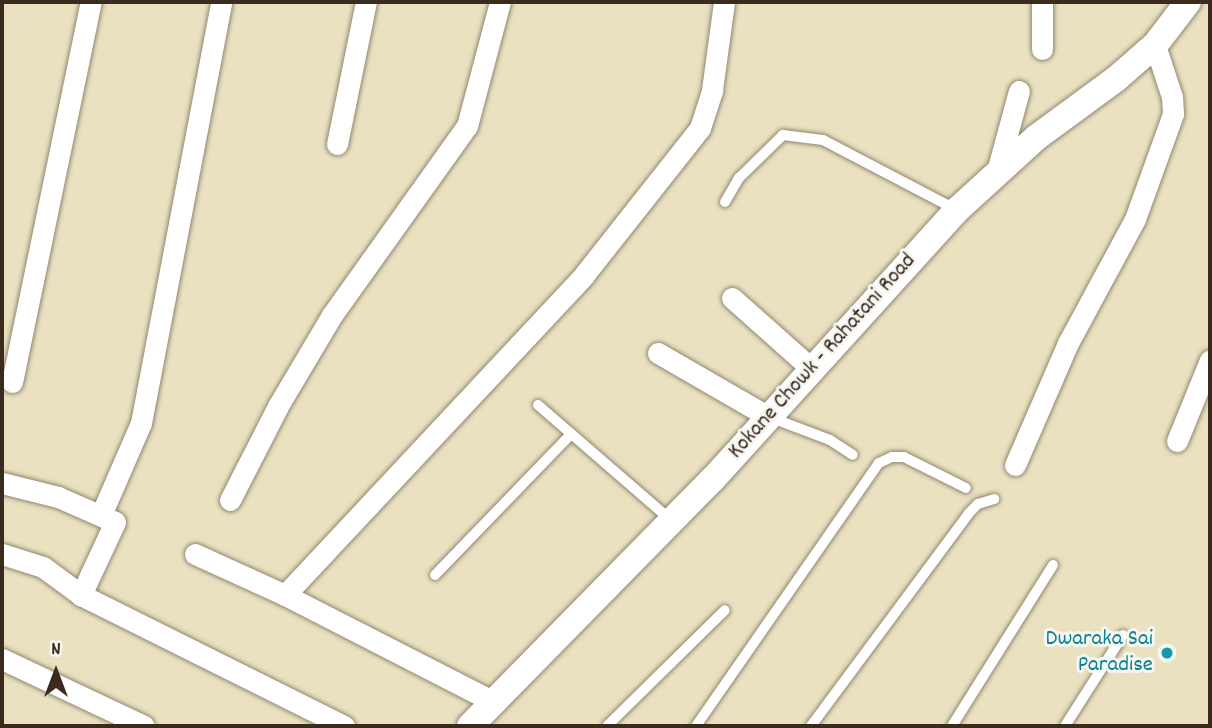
<!DOCTYPE html>
<style>
body{margin:0}
#map{position:relative;width:1212px;height:728px;overflow:hidden;background:#eae1c1;font-family:Dekko,sans-serif}
div>[style]{position:absolute}
.roads{filter:drop-shadow(0 0 2px #928670) drop-shadow(0 0 2px #928670)}
.service>*{height:10px;margin:-5px;padding:0 5px;transform-origin:5px;border-radius:5px;background:#fff}
.minor>*{height:21px;margin:-10.5px;padding:0 10.5px;transform-origin:10.5px;border-radius:10.5px;background:#fff}
.tertiary>*{height:26px;margin:-13px;padding:0 13px;transform-origin:13px;border-radius:13px;background:#fff}
.dots>*{width:19px;height:19px;translate:-50% -50%;box-sizing:border-box;border:4px solid #f6f6f2;border-radius:50%}
span{translate:-50% -50%;white-space:nowrap;text-align:center;line-height:1.15;-webkit-text-stroke:6px #f6f6f2;paint-order:stroke}
.street-label{font-size:23px;color:#3b2a1e}
.culture-label{font-size:23px;color:#0d838f}
.right{translate:-100% -50%;text-align:right}
.frame{position:absolute;inset:0;border:4px solid #3b2a1e;pointer-events:none}
.north{position:absolute;left:21px;top:637px;width:70px;height:70px;-webkit-text-stroke:5px #f6f6f2;paint-order:stroke;rotate:0deg;font-size:19px;font-weight:700;line-height:28px;text-align:center;color:#3b2a1e}
.north::after{content:'';display:block;margin:auto;width:24px;height:32px;background:#3b2a1e;clip-path:polygon(50% 0,100% 100%,50% 72%,0 100%)}
</style>
<div id="map">
<div class="roads">
<div class="service">
<i style="left:725px;top:202px;width:28px;rotate:-60deg"></i>
<i style="left:739px;top:178px;width:62px;rotate:-44.3deg"></i>
<i style="left:783px;top:135px;width:40px;rotate:7.1deg"></i>
<i style="left:823px;top:140px;width:151px;rotate:27.6deg"></i>
<i style="left:538px;top:405px;width:177px;rotate:40.9deg"></i>
<i style="left:772px;top:418px;width:62px;rotate:20.8deg"></i>
<i style="left:830px;top:440px;width:27px;rotate:33deg"></i>
<i style="left:435px;top:575px;width:196px;rotate:-46deg"></i>
<i style="left:607px;top:726px;width:165px;rotate:-44.5deg"></i>
<i style="left:696px;top:726px;width:320px;rotate:-55.2deg"></i>
<i style="left:879px;top:463px;width:14px;rotate:-25deg"></i>
<i style="left:892px;top:457px;width:12px"></i>
<i style="left:904px;top:457px;width:69px;rotate:26.6deg"></i>
<i style="left:811px;top:726px;width:265px;rotate:-53.4deg"></i>
<i style="left:969px;top:513px;width:13px;rotate:-45deg"></i>
<i style="left:978px;top:504px;width:17px;rotate:-17deg"></i>
<i style="left:952px;top:726px;width:190px;rotate:-57.9deg"></i>
<i style="left:1065px;top:726px;width:108px;rotate:-57.5deg"></i>
</div>
<div class="minor">
<i style="left:1042px;top:2px;width:47px;rotate:90deg"></i>
<i style="left:337px;top:144px;width:145px;rotate:-78.5deg"></i>
<i style="left:996px;top:175px;width:87px;rotate:-74.7deg"></i>
<i style="left:732px;top:298px;width:107px;rotate:41.6deg"></i>
<i style="left:658px;top:353px;width:128px;rotate:30deg"></i>
<i style="left:12px;top:382px;width:388px;rotate:-78.3deg"></i>
<i style="left:1177px;top:441px;width:87px;rotate:-67.8deg"></i>
<i style="left:1015px;top:465px;width:133px;rotate:-66.5deg"></i>
<i style="left:1068px;top:343px;width:141px;rotate:-61.6deg"></i>
<i style="left:1135px;top:219px;width:112px;rotate:-70.1deg"></i>
<i style="left:1173px;top:114px;width:17px;rotate:-93deg"></i>
<i style="left:1172px;top:97px;width:55px;rotate:-108.1deg"></i>
<i style="left:2px;top:483px;width:58px;rotate:14deg"></i>
<i style="left:58px;top:497px;width:62px;rotate:23.7deg"></i>
<i style="left:115px;top:522px;width:81px;rotate:115deg"></i>
<i style="left:230px;top:500px;width:106px;rotate:-62.9deg"></i>
<i style="left:278px;top:406px;width:106px;rotate:-59.3deg"></i>
<i style="left:332px;top:315px;width:232px;rotate:-54.5deg"></i>
<i style="left:467px;top:126px;width:128px;rotate:-75.1deg"></i>
<i style="left:101px;top:515px;width:100px;rotate:-66.5deg"></i>
<i style="left:141px;top:423px;width:429px;rotate:-79.2deg"></i>
<i style="left:2px;top:554px;width:43px;rotate:17.6deg"></i>
<i style="left:43px;top:567px;width:47px;rotate:36.4deg"></i>
<i style="left:81px;top:595px;width:294px;rotate:26.5deg"></i>
<i style="left:195px;top:554px;width:99px;rotate:24.5deg"></i>
<i style="left:285px;top:595px;width:235px;rotate:27.1deg"></i>
<i style="left:285px;top:595px;width:438px;rotate:-46.9deg"></i>
<i style="left:584px;top:275px;width:187px;rotate:-51.7deg"></i>
<i style="left:700px;top:128px;width:40px;rotate:-72deg"></i>
<i style="left:712px;top:90px;width:89px;rotate:-82.2deg"></i>
<i style="left:2px;top:659px;width:157px;rotate:25.3deg"></i>
</div>
<div class="tertiary">
<i style="left:470px;top:726px;width:346px;rotate:-45.5deg"></i>
<i style="left:713px;top:479px;width:363px;rotate:-47.8deg"></i>
<i style="left:957px;top:210px;width:108px;rotate:-42.4deg"></i>
<i style="left:1037px;top:137px;width:98px;rotate:-36.3deg"></i>
<i style="left:1116px;top:79px;width:52px;rotate:-41.1deg"></i>
<i style="left:1155px;top:45px;width:54px;rotate:-52.5deg"></i>
</div>
</div>
<div class="dots">
<i style="left:1167px;top:653px;background:#0f9aa8"></i>
</div>
<div class="street-label">
<span style="left:823px;top:357px;rotate:-48deg">Kokane Chowk - Rahatani Road</span>
</div>
<div class="culture-label">
<span class="right" style="left:1153px;top:653px">Dwaraka Sai<br>Paradise</span>
</div>
<div class="frame"></div>
<div class="north">N</div>
</div>
